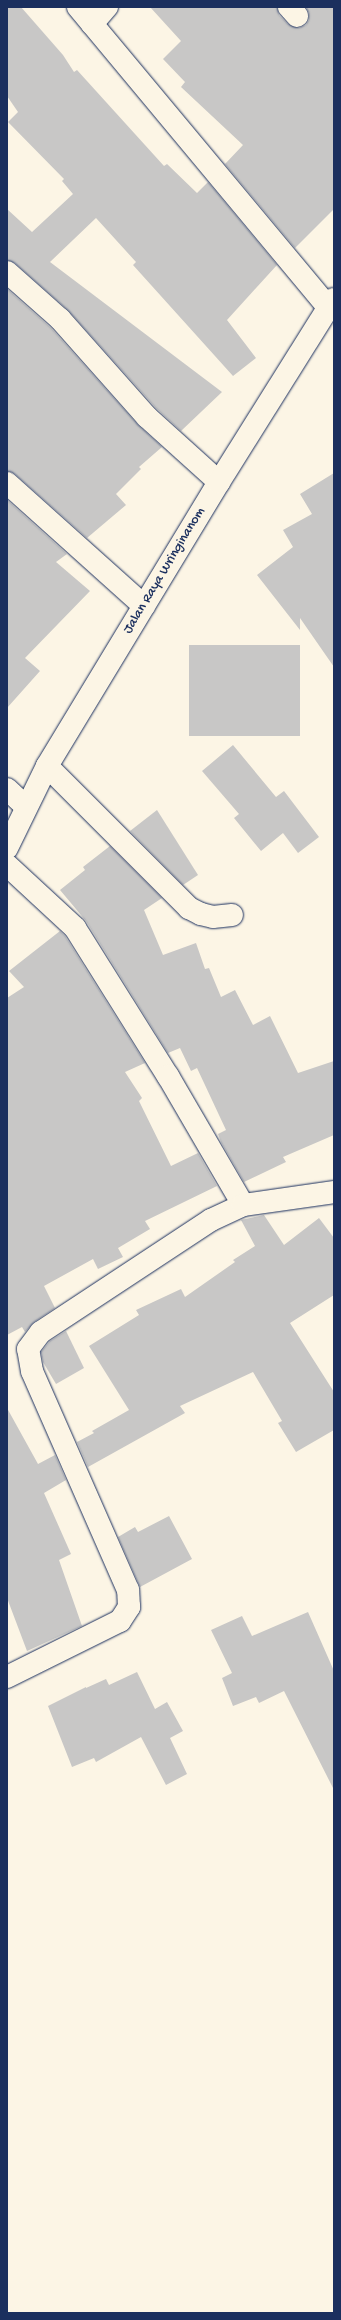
<!DOCTYPE html>
<style>
body{margin:0}
#map{position:relative;width:341px;height:2320px;overflow:hidden;background:#fcf5e5;font-family:"Gochi Hand",sans-serif}
div>[style]{position:absolute}
.building>*{inset:0;background:#c8c7c6;transform-origin:0 0}
.roads{filter:drop-shadow(0 0 1px #1b2f5e) drop-shadow(0 0 1px #1b2f5e)}
.minor>*{height:22px;margin:-11px;padding:0 11px;transform-origin:11px;border-radius:11px;background:#fcf5e5}
.major>*{height:22px;margin:-11px;padding:0 11px;transform-origin:11px;border-radius:11px;background:#fcf5e5}
span{translate:-50% -50%;white-space:nowrap;text-align:center;line-height:1.15;-webkit-text-stroke:3px #fcf5e5;paint-order:stroke}
.street-label{font-size:14px;color:#1b2f5e}
.frame{position:absolute;inset:0;border:8px solid #1b2f5e;pointer-events:none}
</style>
<div id="map">
<div class="building">
<i style="clip-path:polygon(7px 7px,21px 7px,63px 55px,74px 72px,77px 70px,164px 166px,167px 164px,197px 193px,208px 182px,277px 265px,227px 320px,256px 358px,233px 376px,133px 265px,136px 262px,96px 218px,50px 262px,222px 392px,181px 431px,156px 408px,68px 310px,15px 263px,7px 260px,7px 209px,32px 232px,73px 194px,62px 181px,64px 179px,8px 122px,18px 112px,7px 96px)"></i>
<i style="clip-path:polygon(150px 7px,277px 7px,279px 15px,288px 24px,299px 28px,306px 25px,309px 20px,309px 13px,306px 7px,334px 7px,334px 209px,295px 248px,225px 164px,243px 145px,181px 87px,185px 82px,163px 59px,181px 41px)"></i>
<i style="clip-path:polygon(7px 289px,51px 328px,138px 425px,162px 447px,139px 467px,141px 469px,116px 494px,126px 505px,87px 538px,15px 474px,7px 471px)"></i>
<i style="clip-path:polygon(334px 473px,334px 667px,300px 618px,300px 630px,257px 575px,293px 547px,283px 530px,312px 514px,300px 494px)"></i>
<i style="clip-path:polygon(7px 500px,67px 554px,56px 562px,90px 591px,25px 658px,40px 671px,7px 708px)"></i>
<i style="left:189px;top:645px;width:111px;height:91px"></i>
<i style="clip-path:polygon(233px 745px,276px 797px,284px 791px,319px 837px,298px 853px,283px 833px,261px 851px,234px 818px,239px 814px,202px 771px)"></i>
<i style="clip-path:polygon(157px 810px,198px 875px,183px 885px,130px 831px)"></i>
<i style="clip-path:polygon(110px 846px,162px 898px,144px 910px,163px 955px,196px 943px,205px 969px,209px 968px,221px 997px,235px 990px,253px 1025px,270px 1016px,298px 1073px,334px 1061px,334px 1135px,283px 1157px,286px 1162px,244px 1182px,221px 1142px,218px 1134px,226px 1130px,197px 1068px,191px 1071px,180px 1048px,168px 1053px,86px 921px,60px 890px,85px 870px,83px 867px)"></i>
<i style="clip-path:polygon(60px 931px,65px 936px,145px 1063px,125px 1072px,142px 1098px,139px 1101px,171px 1166px,198px 1153px,217px 1186px,145px 1221px,150px 1229px,118px 1248px,123px 1257px,98px 1269px,93px 1259px,44px 1286px,55px 1308px,34px 1322px,25px 1332px,22px 1327px,7px 1335px,7px 998px,24px 987px,9px 971px)"></i>
<i style="clip-path:polygon(264px 1215px,284px 1245px,319px 1218px,334px 1238px,334px 1295px,290px 1323px,334px 1392px,334px 1430px,296px 1452px,278px 1423px,282px 1421px,253px 1372px,180px 1406px,185px 1413px,88px 1467px,77px 1442px,94px 1433px,92px 1431px,129px 1410px,89px 1346px,139px 1315px,136px 1310px,181px 1289px,185px 1297px,235px 1262px,233px 1260px,255px 1246px,241px 1220px)"></i>
<i style="clip-path:polygon(66px 1331px,84px 1368px,56px 1384px,43px 1362px,41px 1352px,50px 1341px)"></i>
<i style="clip-path:polygon(7px 1408px,38px 1464px,55px 1455px,66px 1480px,44px 1493px,71px 1554px,59px 1560px,82px 1626px,27px 1651px,7px 1598px)"></i>
<i style="clip-path:polygon(169px 1516px,192px 1559px,140px 1587px,118px 1537px,135px 1527px,138px 1532px)"></i>
<i style="clip-path:polygon(308px 1612px,334px 1671px,334px 1790px,284px 1691px,259px 1703px,256px 1697px,233px 1706px,222px 1678px,232px 1673px,211px 1630px,242px 1616px,252px 1636px)"></i>
<i style="clip-path:polygon(137px 1672px,155px 1709px,167px 1702px,183px 1731px,170px 1738px,187px 1774px,166px 1785px,141px 1737px,96px 1762px,94px 1758px,72px 1767px,48px 1706px,86px 1687px,86px 1688px,106px 1679px,109px 1685px)"></i>
</div>
<div class="roads">
<div class="minor">
<i style="left:78px;top:7px;width:391px;rotate:50.2deg"></i>
<i style="left:289px;top:7px;width:12px;rotate:48deg"></i>
<i style="left:92px;top:24px;width:23px;rotate:-49deg"></i>
<i style="left:7px;top:272px;width:71px;rotate:41.6deg"></i>
<i style="left:60px;top:319px;width:131px;rotate:48.4deg"></i>
<i style="left:147px;top:417px;width:97px;rotate:42.1deg"></i>
<i style="left:7px;top:483px;width:184px;rotate:41.9deg"></i>
<i style="left:47px;top:766px;width:201px;rotate:45deg"></i>
<i style="left:189px;top:908px;width:13px;rotate:27deg"></i>
<i style="left:201px;top:914px;width:12px;rotate:14deg"></i>
<i style="left:213px;top:917px;width:19px;rotate:-6deg"></i>
<i style="left:7px;top:789px;width:26px;rotate:43deg"></i>
<i style="left:7px;top:865px;width:93px;rotate:42.8deg"></i>
<i style="left:75px;top:928px;width:175px;rotate:57.9deg"></i>
<i style="left:168px;top:1076px;width:149px;rotate:59.8deg"></i>
<i style="left:7px;top:1677px;width:126px;rotate:-26.4deg"></i>
<i style="left:120px;top:1621px;width:17px;rotate:-57deg"></i>
<i style="left:129px;top:1607px;width:17px;rotate:-93deg"></i>
<i style="left:128px;top:1590px;width:239px;rotate:-113.7deg"></i>
<i style="left:32px;top:1371px;width:22px;rotate:-100deg"></i>
<i style="left:28px;top:1349px;width:21px;rotate:-53deg"></i>
<i style="left:41px;top:1332px;width:204px;rotate:-33.4deg"></i>
<i style="left:211px;top:1220px;width:35px;rotate:-25deg"></i>
<i style="left:243px;top:1205px;width:92px;rotate:-8.1deg"></i>
</div>
<div class="major">
<i style="left:7px;top:848px;width:91px;rotate:-64deg"></i>
<i style="left:47px;top:766px;width:332px;rotate:-58.8deg"></i>
<i style="left:219px;top:482px;width:216px;rotate:-57.9deg"></i>
</div>
</div>
<div class="street-label">
<span style="left:165px;top:571px;rotate:-59deg">Jalan Raya Wringinanom</span>
</div>
<div class="frame"></div>
</div>
